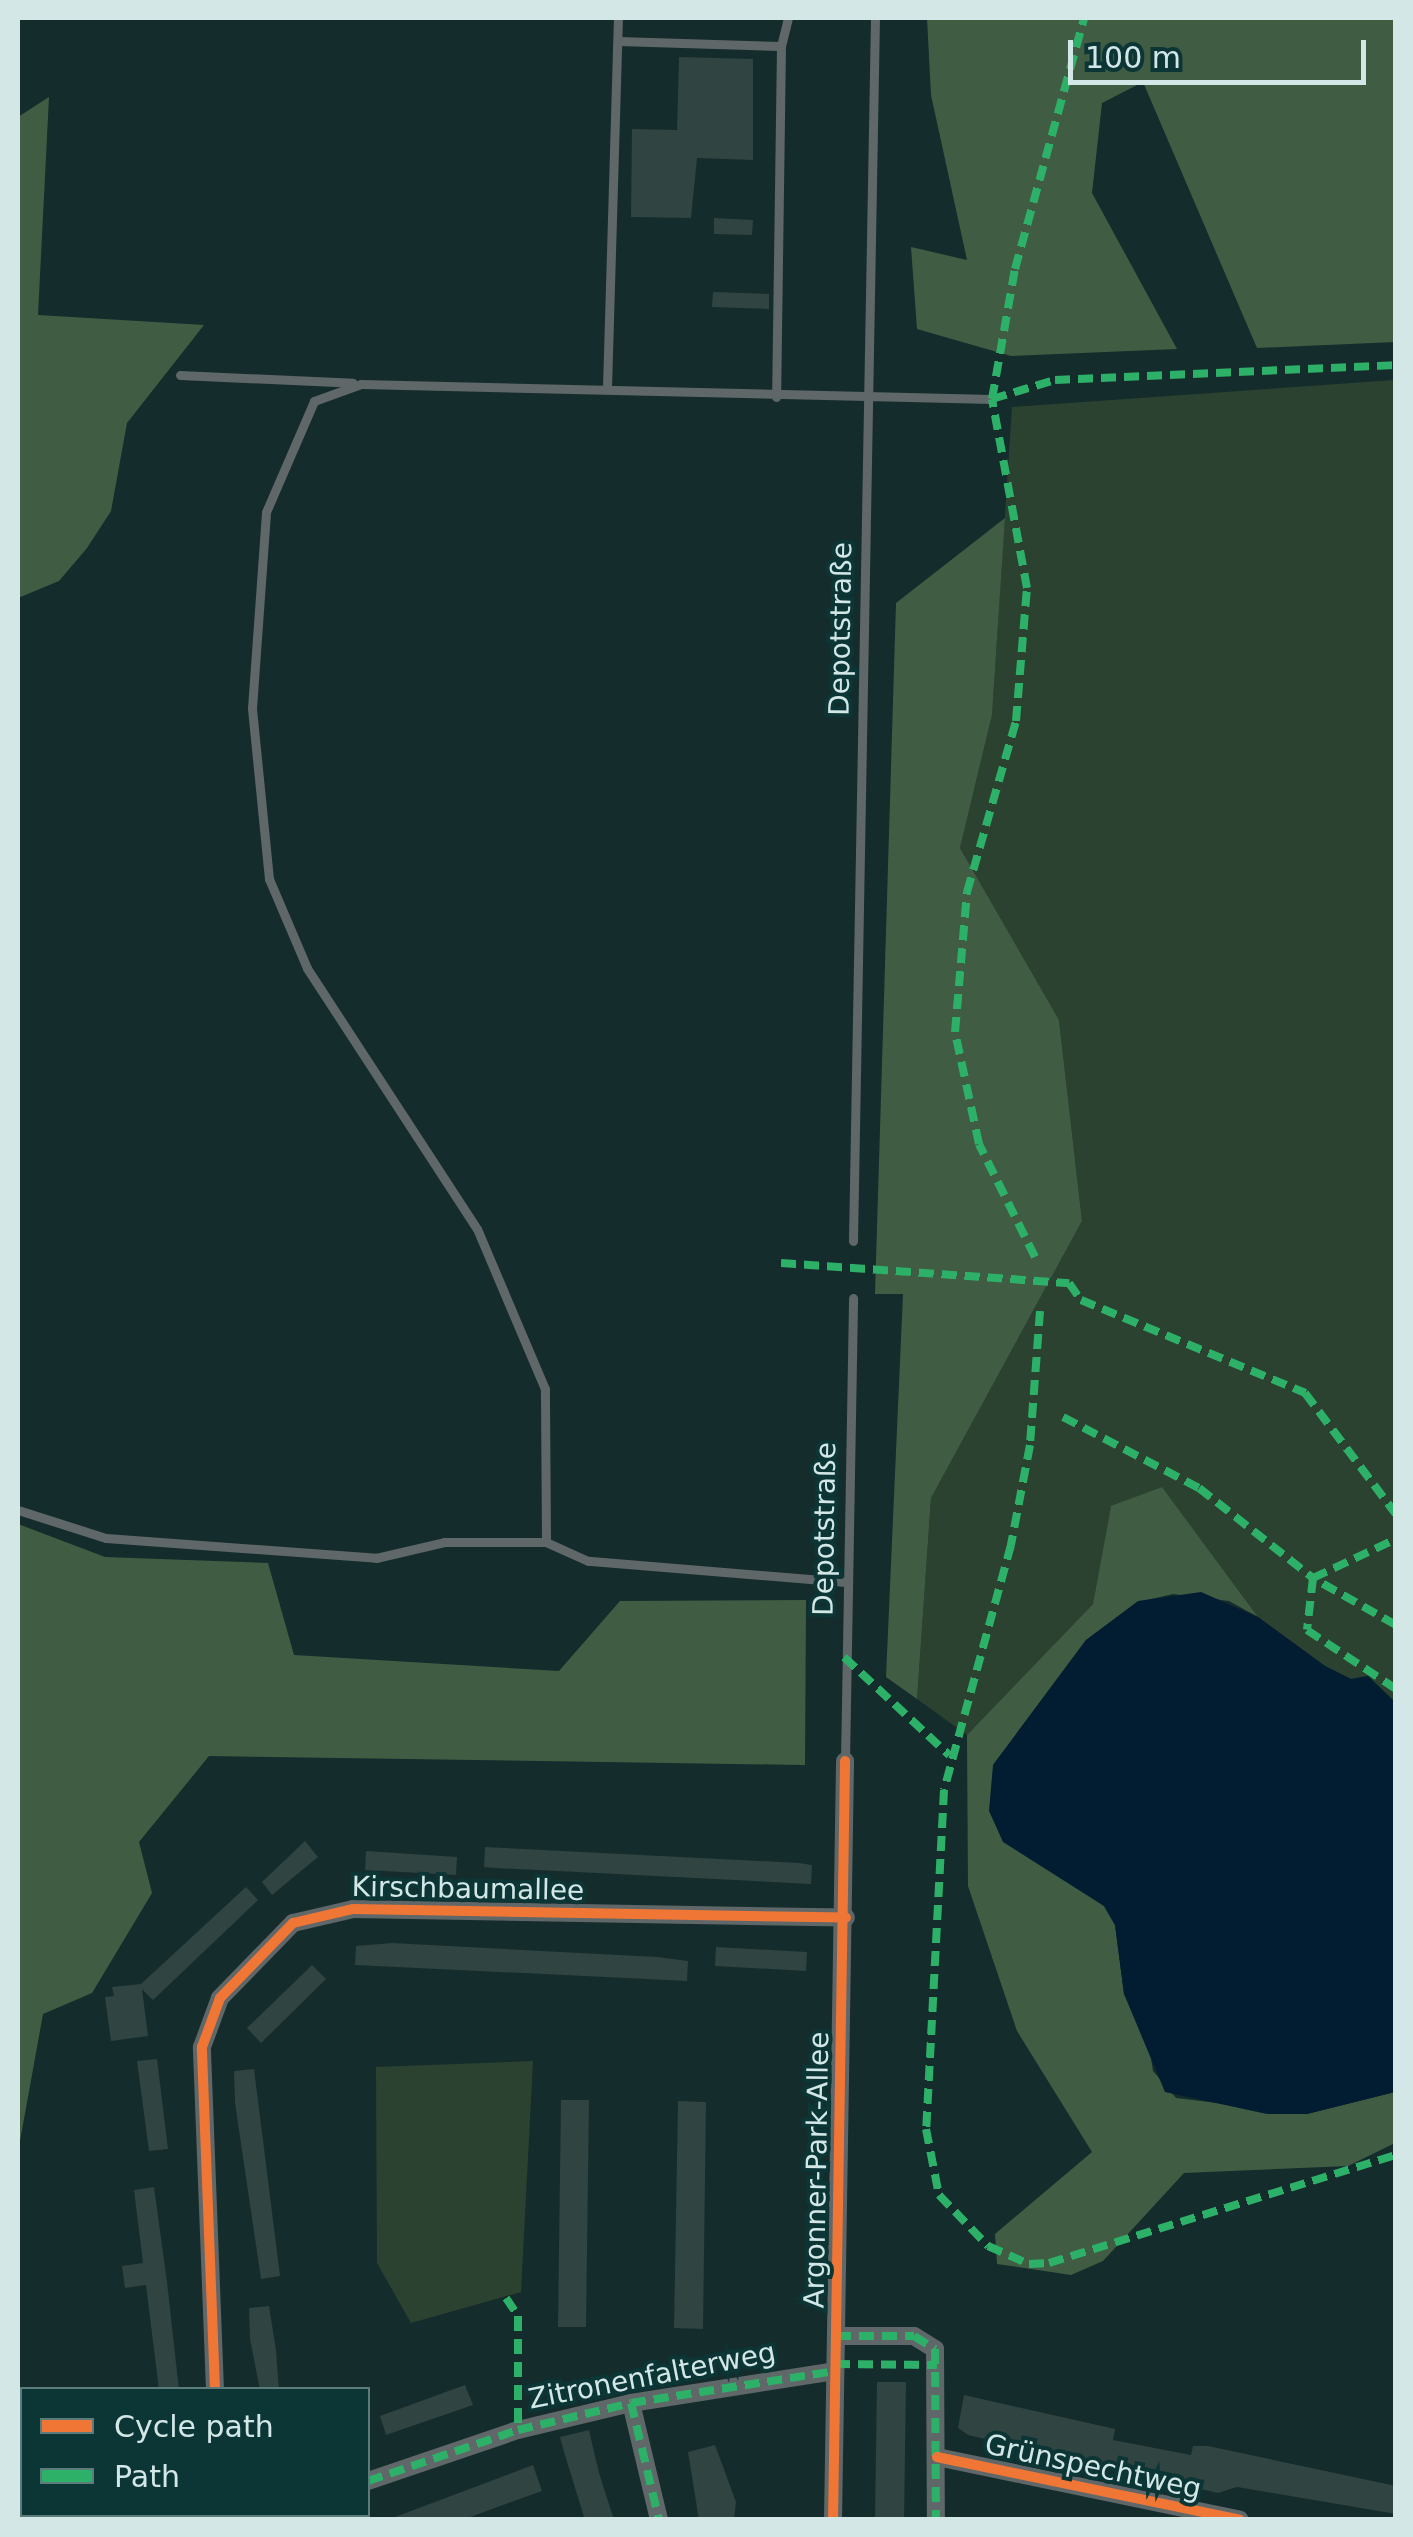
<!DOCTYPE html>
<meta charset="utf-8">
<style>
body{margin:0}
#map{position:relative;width:1413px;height:2537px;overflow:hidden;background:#152c2c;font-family:"DejaVu Sans",sans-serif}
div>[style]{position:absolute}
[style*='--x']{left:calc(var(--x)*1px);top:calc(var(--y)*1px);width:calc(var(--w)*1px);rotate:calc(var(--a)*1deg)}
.green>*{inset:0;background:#2c4230}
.forest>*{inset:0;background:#405d44}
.water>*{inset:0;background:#021d31}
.building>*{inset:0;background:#304441}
.lane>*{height:9px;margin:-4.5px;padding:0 4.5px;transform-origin:4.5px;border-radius:4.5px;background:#5f6768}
.street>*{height:18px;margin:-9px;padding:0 9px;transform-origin:9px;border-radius:9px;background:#5f6768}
.quiet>*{height:8px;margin-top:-4px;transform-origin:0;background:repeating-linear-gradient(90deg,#2db169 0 15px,transparent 0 23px)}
.cycleway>*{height:10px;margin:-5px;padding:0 5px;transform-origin:5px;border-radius:5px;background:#f07635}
span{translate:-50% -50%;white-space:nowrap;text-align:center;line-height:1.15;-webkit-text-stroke:8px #0c3535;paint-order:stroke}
.street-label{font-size:28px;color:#d3e7e7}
.frame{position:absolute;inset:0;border:20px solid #d3e7e7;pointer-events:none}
.legend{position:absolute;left:20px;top:2387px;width:350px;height:130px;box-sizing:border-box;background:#0c3535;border:2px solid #5c7c7c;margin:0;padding:12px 18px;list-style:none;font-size:30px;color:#d3e7e7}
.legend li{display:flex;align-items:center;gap:20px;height:50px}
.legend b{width:50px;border:2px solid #5c7c7c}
.scale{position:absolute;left:1068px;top:40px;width:298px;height:45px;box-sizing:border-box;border:5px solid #d3e7e7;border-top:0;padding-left:12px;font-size:30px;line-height:35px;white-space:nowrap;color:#d3e7e7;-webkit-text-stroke:8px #0c3535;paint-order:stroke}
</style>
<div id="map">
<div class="green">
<div style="clip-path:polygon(1395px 380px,1395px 1702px,1368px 1676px,1351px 1679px,1325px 1666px,1258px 1617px,1162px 1487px,1111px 1507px,1093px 1604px,967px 1735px,917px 1699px,931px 1498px,1082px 1221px,1059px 1020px,960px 848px,992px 715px,1012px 407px)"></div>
<div style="clip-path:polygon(533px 2061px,521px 2292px,411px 2323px,377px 2263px,376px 2067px)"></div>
</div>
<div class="forest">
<div style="clip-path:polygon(927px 18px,1395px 18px,1395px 342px,1257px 348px,1143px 82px,1102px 103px,1092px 193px,1177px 349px,1011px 356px,917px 329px,911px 247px,967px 260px,931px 95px)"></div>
<div style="clip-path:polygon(49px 97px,38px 315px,204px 325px,127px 423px,111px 511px,87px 548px,59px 581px,18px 598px,18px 117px)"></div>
<div style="clip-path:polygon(1005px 518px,992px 715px,960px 848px,1059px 1020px,1082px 1221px,931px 1498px,917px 1699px,886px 1677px,903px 1294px,875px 1294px,896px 603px)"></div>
<div style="clip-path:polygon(1162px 1487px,1258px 1617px,1229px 1601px,1173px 1594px,1138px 1602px,1086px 1640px,993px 1765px,1057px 1873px,1104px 1906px,1115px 1925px,1124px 1994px,1148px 2039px,1153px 2071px,1176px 2098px,1307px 2114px,1395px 2092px,1395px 2143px,1348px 2166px,1184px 2173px,1103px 2261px,1071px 2275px,997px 2264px,995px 2234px,1092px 2152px,1017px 2031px,968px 1886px,967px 1735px,1093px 1604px,1111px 1506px)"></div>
<div style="clip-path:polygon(18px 1524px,105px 1557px,268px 1563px,294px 1655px,559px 1671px,620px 1601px,806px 1600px,805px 1765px,209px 1756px,139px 1842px,152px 1893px,92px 1993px,43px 2014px,18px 2152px)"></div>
</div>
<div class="water">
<div style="clip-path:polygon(1201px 1592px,1258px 1617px,1325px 1666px,1351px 1679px,1368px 1676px,1395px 1702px,1395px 2092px,1307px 2114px,1267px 2114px,1165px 2092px,1124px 1994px,1115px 1925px,1104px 1906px,1003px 1842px,989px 1811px,993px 1765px,1086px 1640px,1138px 1601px)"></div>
</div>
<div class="building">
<div style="clip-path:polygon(679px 57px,753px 59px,753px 160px,697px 158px,691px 218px,631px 217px,632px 129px,677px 130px)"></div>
<div style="clip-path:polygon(714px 218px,753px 220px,752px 235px,714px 234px)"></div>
<div style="clip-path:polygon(713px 292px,769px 294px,769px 309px,712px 307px)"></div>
<div style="clip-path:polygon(305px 1841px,318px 1857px,272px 1895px,262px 1882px)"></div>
<div style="clip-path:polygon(485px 1847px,799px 1863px,812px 1865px,811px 1884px,496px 1868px,484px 1867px)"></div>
<div style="clip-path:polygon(366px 1851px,457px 1857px,456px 1875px,365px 1870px)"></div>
<div style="clip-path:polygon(246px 1887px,258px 1900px,153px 2000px,142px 1989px,148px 2036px,111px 2041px,105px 1997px,114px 1996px,112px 1987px,141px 1984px)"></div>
<div style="clip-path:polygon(392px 1943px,657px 1957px,688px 1961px,687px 1981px,355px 1965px,356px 1946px)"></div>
<div style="clip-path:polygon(716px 1947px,807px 1952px,806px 1971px,715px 1966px)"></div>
<div style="clip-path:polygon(312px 1965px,326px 1979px,261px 2043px,247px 2028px)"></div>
<div style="clip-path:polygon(157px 2059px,168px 2149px,149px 2151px,137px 2061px)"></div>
<div style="clip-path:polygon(254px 2069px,280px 2276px,261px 2279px,235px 2103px,234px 2071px)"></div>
<div style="clip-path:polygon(561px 2100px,589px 2100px,586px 2327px,558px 2327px)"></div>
<div style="clip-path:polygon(678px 2101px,706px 2102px,703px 2329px,674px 2328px)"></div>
<div style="clip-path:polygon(154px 2187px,167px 2282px,179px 2390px,159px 2390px,146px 2285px,125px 2288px,122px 2266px,143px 2263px,134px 2190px)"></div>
<div style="clip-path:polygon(269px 2306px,276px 2350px,279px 2390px,260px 2390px,250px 2339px,249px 2308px)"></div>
<div style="clip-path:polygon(877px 2382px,906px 2382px,904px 2520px,875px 2520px)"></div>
<div style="clip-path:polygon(465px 2385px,473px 2405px,386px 2435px,380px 2416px)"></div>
<div style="clip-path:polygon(964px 2395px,1115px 2429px,1113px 2440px,1191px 2455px,1193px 2446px,1208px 2446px,1396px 2486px,1396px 2514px,1237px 2487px,1218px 2493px,968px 2435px,958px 2428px)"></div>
<div style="clip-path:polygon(589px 2430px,599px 2473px,614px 2520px,585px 2520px,564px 2452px,560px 2437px)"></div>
<div style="clip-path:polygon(715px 2445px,736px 2502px,734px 2520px,699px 2520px,688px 2452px)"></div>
<div style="clip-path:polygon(533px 2465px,542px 2491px,462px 2520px,387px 2520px)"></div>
</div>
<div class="lane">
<div style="--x:618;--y:41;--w:163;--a:1.8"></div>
<div style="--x:781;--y:46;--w:351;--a:90.8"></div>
<div style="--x:781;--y:46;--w:29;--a:-76"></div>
<div style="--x:180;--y:375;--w:173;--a:2.6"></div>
<div style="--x:607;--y:387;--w:369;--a:-88.3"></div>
<div style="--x:853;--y:1241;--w:1223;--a:-88.97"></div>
<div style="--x:18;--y:1510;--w:92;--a:17.7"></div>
<div style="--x:106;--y:1538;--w:271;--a:4.2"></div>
<div style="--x:376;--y:1558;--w:70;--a:-13.2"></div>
<div style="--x:444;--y:1542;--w:102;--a:0"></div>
<div style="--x:846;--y:1582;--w:259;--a:-175.3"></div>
<div style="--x:588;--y:1561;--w:46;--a:-155.7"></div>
<div style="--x:546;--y:1542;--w:153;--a:-90.4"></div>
<div style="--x:545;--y:1389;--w:174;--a:-113"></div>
<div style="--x:477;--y:1229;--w:311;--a:-123.1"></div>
<div style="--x:307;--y:968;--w:97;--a:-113.1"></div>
<div style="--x:269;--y:879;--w:172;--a:-95.7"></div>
<div style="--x:252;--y:708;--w:196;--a:-85.9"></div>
<div style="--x:266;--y:512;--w:121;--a:-66.6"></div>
<div style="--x:314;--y:401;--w:50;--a:-19.9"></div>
<div style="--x:361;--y:384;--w:631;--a:1.36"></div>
<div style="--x:845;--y:1761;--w:463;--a:-89"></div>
</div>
<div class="street">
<div style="--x:836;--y:2336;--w:78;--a:0"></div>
<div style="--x:914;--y:2336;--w:25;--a:32"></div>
<div style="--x:935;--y:2349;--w:171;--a:89.7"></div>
<div style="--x:215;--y:2390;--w:343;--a:-92.2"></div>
<div style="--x:202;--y:2047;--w:52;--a:-69.8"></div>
<div style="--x:220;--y:1998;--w:105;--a:-45.8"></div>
<div style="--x:293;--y:1923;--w:62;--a:-13.1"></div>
<div style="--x:353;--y:1909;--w:493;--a:1"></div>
<div style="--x:631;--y:2403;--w:120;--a:76.5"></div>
<div style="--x:937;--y:2457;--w:309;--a:11.7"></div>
<div style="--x:368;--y:2481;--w:158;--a:-18.8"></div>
<div style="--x:518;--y:2430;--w:116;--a:-13.4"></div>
<div style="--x:631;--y:2403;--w:206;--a:-8.9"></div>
<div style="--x:244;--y:2514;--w:6;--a:81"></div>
<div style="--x:258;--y:2520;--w:16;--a:-22"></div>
<div style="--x:833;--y:2520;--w:759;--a:-89.09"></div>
</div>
<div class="quiet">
<div style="--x:992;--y:399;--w:132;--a:-80"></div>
<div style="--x:1015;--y:269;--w:260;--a:-74.6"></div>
<div style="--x:1035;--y:1257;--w:126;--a:-116.4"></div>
<div style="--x:979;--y:1144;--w:115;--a:-102.1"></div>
<div style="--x:955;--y:1032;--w:141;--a:-85.1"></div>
<div style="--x:967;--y:892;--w:178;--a:-74"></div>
<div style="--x:1016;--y:721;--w:133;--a:-85.3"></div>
<div style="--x:1027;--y:588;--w:192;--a:-100.5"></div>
<div style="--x:992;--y:399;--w:66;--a:-16.8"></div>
<div style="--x:1055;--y:380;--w:341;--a:-2.5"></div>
<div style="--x:781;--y:1263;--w:289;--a:4"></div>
<div style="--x:1069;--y:1283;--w:21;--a:55"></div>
<div style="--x:1081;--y:1300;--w:243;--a:22.5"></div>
<div style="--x:1305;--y:1393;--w:151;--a:53.1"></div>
<div style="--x:1040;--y:1311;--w:134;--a:94.3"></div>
<div style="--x:1030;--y:1445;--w:102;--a:100.8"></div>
<div style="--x:1011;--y:1545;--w:254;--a:105.3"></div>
<div style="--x:944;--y:1790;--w:339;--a:93"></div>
<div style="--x:926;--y:2129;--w:67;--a:78.9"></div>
<div style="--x:939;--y:2195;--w:71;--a:46.1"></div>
<div style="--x:988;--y:2246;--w:45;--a:23.7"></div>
<div style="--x:1029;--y:2264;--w:20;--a:-3"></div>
<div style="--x:1049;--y:2263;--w:363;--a:-17.3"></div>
<div style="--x:1063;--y:1417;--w:153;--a:27.6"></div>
<div style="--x:1199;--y:1488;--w:145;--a:38.3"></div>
<div style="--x:1313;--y:1578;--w:92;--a:-25.2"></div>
<div style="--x:1396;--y:1625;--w:95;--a:-150.5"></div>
<div style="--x:1313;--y:1578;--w:52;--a:96.6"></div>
<div style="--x:1307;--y:1630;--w:107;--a:33.5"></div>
<div style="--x:844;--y:1657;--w:144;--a:43"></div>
<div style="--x:506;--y:2298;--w:22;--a:56"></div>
<div style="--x:518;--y:2316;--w:114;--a:90"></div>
<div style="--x:836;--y:2336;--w:78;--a:0"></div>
<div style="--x:914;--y:2336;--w:25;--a:32"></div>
<div style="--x:935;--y:2349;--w:171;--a:89.7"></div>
<div style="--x:835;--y:2364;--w:102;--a:0.6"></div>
<div style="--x:631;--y:2403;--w:120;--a:76.5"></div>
<div style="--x:368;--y:2481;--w:158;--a:-18.8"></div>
<div style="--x:518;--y:2430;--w:116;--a:-13.4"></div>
<div style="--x:631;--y:2403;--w:206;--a:-8.9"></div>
<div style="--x:258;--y:2520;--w:16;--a:-22"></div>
</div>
<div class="cycleway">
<div style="--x:215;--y:2390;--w:343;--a:-92.2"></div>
<div style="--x:202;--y:2047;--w:52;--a:-69.8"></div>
<div style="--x:220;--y:1998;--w:105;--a:-45.8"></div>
<div style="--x:293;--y:1923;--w:62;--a:-13.1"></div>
<div style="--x:353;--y:1909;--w:493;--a:1"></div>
<div style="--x:937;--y:2457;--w:309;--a:11.7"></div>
<div style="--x:833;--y:2520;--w:759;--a:-89.09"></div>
</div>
<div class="street-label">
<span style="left:841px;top:629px;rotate:-89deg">Depotstraße</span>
<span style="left:825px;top:1529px;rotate:-89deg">Depotstraße</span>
<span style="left:468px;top:1889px;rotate:1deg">Kirschbaumallee</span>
<span style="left:817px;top:2170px;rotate:-89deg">Argonner-Park-Allee</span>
<span style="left:652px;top:2376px;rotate:-11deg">Zitronenfalterweg</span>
<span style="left:1093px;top:2467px;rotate:12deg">Grünspechtweg</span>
</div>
<div class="frame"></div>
<ul class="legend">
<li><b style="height:12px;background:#f07635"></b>Cycle path</li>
<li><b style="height:12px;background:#2db169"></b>Path</li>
</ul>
<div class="scale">100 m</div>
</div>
